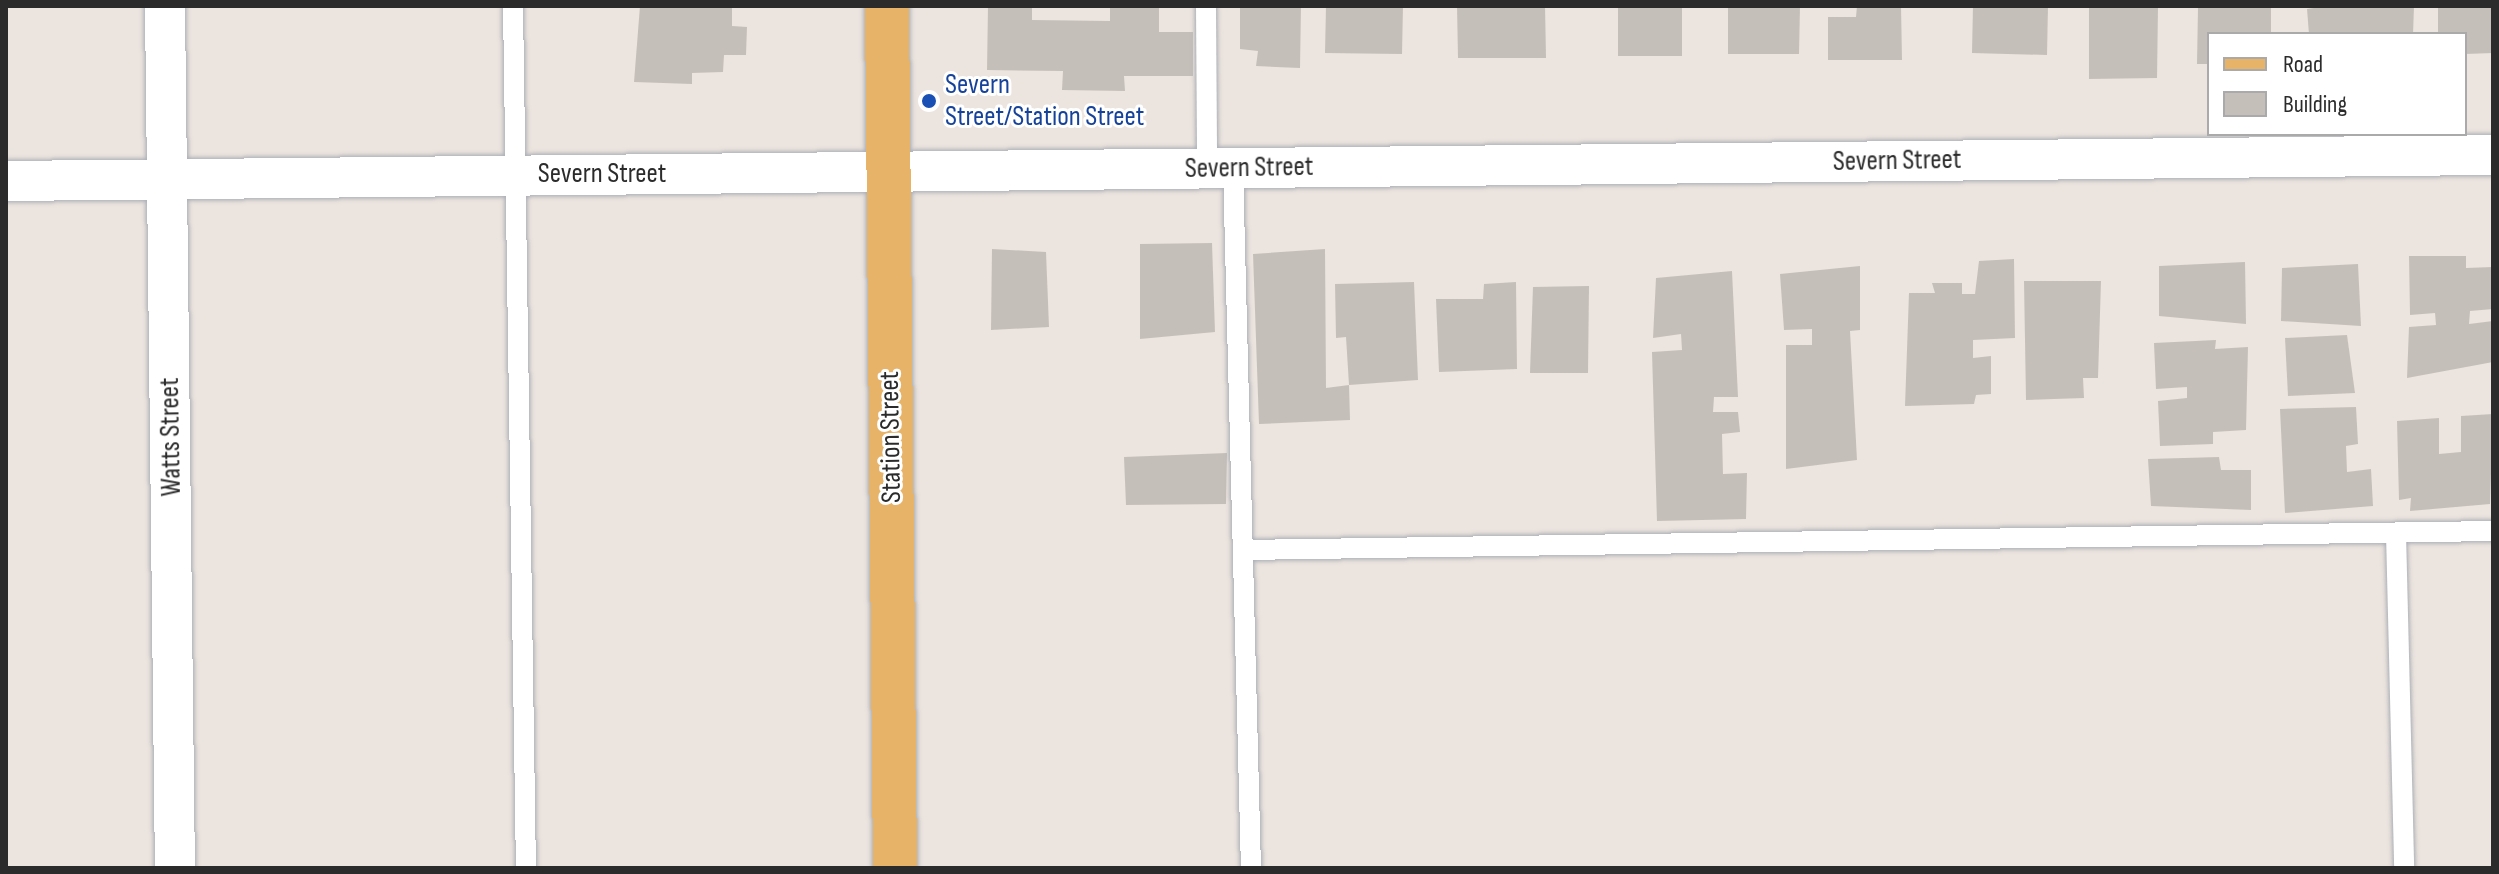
<!DOCTYPE html>
<style>
body{margin:0}
#map{position:relative;width:2499px;height:874px;overflow:hidden;background:#ece4de;font-family:"Sofia Sans Condensed",sans-serif}
div>[style]{position:absolute}
[style*='--x']{left:calc(var(--x)*1px);top:calc(var(--y)*1px);width:calc(var(--w)*1px);rotate:calc(var(--a)*1deg)}
.building>*{inset:0;background:#c5bfba}
.roads{filter:drop-shadow(0 0 2px #abafb6) drop-shadow(0 0 2px #abafb6)}
.lane>*{height:20px;margin:-10px;padding:0 10px;transform-origin:10px;border-radius:10px;background:#fff}
.street>*{height:40px;margin:-20px;padding:0 20px;transform-origin:20px;border-radius:20px;background:#fff}
.primary>*{height:44px;margin:-22px;padding:0 22px;transform-origin:22px;border-radius:22px;background:#e6b369}
.dots>*{width:22px;height:22px;translate:-50% -50%;box-sizing:border-box;border:4px solid #fff;border-radius:50%}
span{translate:-50% -50%;white-space:nowrap;text-align:center;line-height:1.15;-webkit-text-stroke:6px #fff;paint-order:stroke}
.transit-label{font-size:28px;color:#164399}
.left{translate:0 -50%;text-align:left}
.street-label{font-size:28px;color:#2b2b2b}
.frame{position:absolute;inset:0;border:8px solid #2b2b2b;pointer-events:none}
.legend{position:absolute;left:2207px;top:32px;width:260px;height:104px;box-sizing:border-box;background:#fff;border:2px solid #aaa;margin:0;padding:10px 14px;list-style:none;font-size:24px;color:#2b2b2b}
.legend li{display:flex;align-items:center;gap:16px;height:40px}
.legend b{width:40px;border:2px solid #aaa}
</style>
<div id="map">
<div class="building">
<div style="clip-path:polygon(640px 6px,732px 6px,732px 26px,747px 27px,746px 55px,724px 55px,723px 72px,692px 73px,692px 84px,634px 82px)"></div>
<div style="clip-path:polygon(988px 6px,1032px 6px,1032px 20px,1110px 21px,1110px 6px,1159px 6px,1159px 32px,1193px 32px,1193px 76px,1124px 76px,1125px 91px,1062px 90px,1063px 71px,987px 70px)"></div>
<div style="clip-path:polygon(1240px 6px,1301px 6px,1300px 68px,1256px 66px,1258px 51px,1240px 49px)"></div>
<div style="clip-path:polygon(1326px 6px,1403px 6px,1402px 54px,1325px 53px)"></div>
<div style="clip-path:polygon(1457px 6px,1545px 6px,1546px 58px,1458px 58px)"></div>
<div style="clip-path:polygon(1618px 6px,1682px 6px,1682px 56px,1618px 56px)"></div>
<div style="clip-path:polygon(1728px 6px,1800px 6px,1799px 54px,1728px 54px)"></div>
<div style="clip-path:polygon(1857px 6px,1901px 6px,1902px 60px,1828px 60px,1828px 17px,1856px 17px)"></div>
<div style="clip-path:polygon(1973px 6px,2048px 6px,2047px 55px,1972px 53px)"></div>
<div style="clip-path:polygon(2089px 6px,2158px 6px,2157px 78px,2089px 79px)"></div>
<div style="clip-path:polygon(2271px 6px,2271px 34px,2209px 34px,2209px 64px,2197px 64px,2198px 7px)"></div>
<div style="clip-path:polygon(2327px 6px,2414px 6px,2413px 34px,2309px 34px,2307px 9px)"></div>
<div style="clip-path:polygon(2438px 6px,2493px 6px,2493px 53px,2465px 54px,2465px 34px,2438px 34px)"></div>
<div style="clip-path:polygon(1212px 243px,1215px 332px,1140px 339px,1140px 244px)"></div>
<div style="clip-path:polygon(992px 249px,1046px 252px,1049px 327px,991px 330px)"></div>
<div style="clip-path:polygon(1325px 249px,1326px 388px,1349px 385px,1350px 420px,1259px 424px,1253px 254px)"></div>
<div style="clip-path:polygon(2409px 256px,2466px 256px,2466px 268px,2492px 267px,2493px 309px,2470px 311px,2469px 324px,2493px 321px,2493px 362px,2407px 378px,2409px 327px,2436px 325px,2435px 313px,2410px 315px)"></div>
<div style="clip-path:polygon(2014px 259px,2015px 338px,1973px 340px,1973px 358px,1991px 356px,1991px 394px,1976px 395px,1974px 404px,1905px 406px,1909px 293px,1935px 293px,1932px 283px,1962px 283px,1962px 294px,1975px 294px,1979px 261px)"></div>
<div style="clip-path:polygon(2245px 262px,2246px 324px,2159px 316px,2159px 266px)"></div>
<div style="clip-path:polygon(2358px 264px,2361px 326px,2281px 321px,2282px 268px)"></div>
<div style="clip-path:polygon(1860px 266px,1860px 330px,1850px 331px,1857px 460px,1786px 469px,1786px 345px,1812px 345px,1812px 329px,1784px 330px,1780px 274px)"></div>
<div style="clip-path:polygon(1732px 271px,1738px 397px,1714px 397px,1713px 412px,1738px 412px,1740px 432px,1722px 434px,1723px 474px,1747px 473px,1746px 519px,1657px 521px,1652px 352px,1682px 350px,1681px 334px,1653px 338px,1656px 278px)"></div>
<div style="clip-path:polygon(2024px 281px,2101px 281px,2098px 378px,2083px 378px,2084px 398px,2026px 400px)"></div>
<div style="clip-path:polygon(1414px 282px,1418px 380px,1349px 385px,1346px 337px,1336px 338px,1335px 284px)"></div>
<div style="clip-path:polygon(1516px 282px,1517px 369px,1439px 372px,1436px 299px,1483px 299px,1484px 284px)"></div>
<div style="clip-path:polygon(1589px 286px,1588px 373px,1530px 373px,1533px 287px)"></div>
<div style="clip-path:polygon(2347px 335px,2355px 393px,2288px 396px,2285px 338px)"></div>
<div style="clip-path:polygon(2216px 340px,2215px 349px,2248px 347px,2246px 430px,2213px 432px,2213px 444px,2160px 446px,2158px 401px,2187px 398px,2187px 387px,2156px 389px,2154px 343px)"></div>
<div style="clip-path:polygon(2356px 407px,2358px 444px,2346px 446px,2347px 472px,2371px 469px,2373px 506px,2285px 513px,2280px 409px)"></div>
<div style="clip-path:polygon(2493px 414px,2490px 504px,2410px 511px,2411px 498px,2399px 500px,2397px 421px,2439px 418px,2439px 454px,2461px 452px,2461px 416px)"></div>
<div style="clip-path:polygon(1227px 453px,1226px 504px,1126px 505px,1124px 457px)"></div>
<div style="clip-path:polygon(2219px 457px,2221px 470px,2251px 470px,2251px 510px,2151px 506px,2148px 459px)"></div>
</div>
<div class="roads">
<div class="lane">
<div style="--x:513;--y:6;--w:862;--a:89.14"></div>
<div style="--x:1206;--y:6;--w:162;--a:89.6"></div>
<div style="--x:1233;--y:168;--w:700;--a:88.53"></div>
<div style="--x:2396;--y:533;--w:335;--a:88.6"></div>
<div style="--x:1243;--y:550;--w:1250;--a:-0.87"></div>
</div>
<div class="street">
<div style="--x:165;--y:6;--w:862;--a:89.34"></div>
<div style="--x:6;--y:181;--w:2487;--a:-0.6"></div>
</div>
<div class="primary">
<div style="--x:887;--y:6;--w:862;--a:89.47"></div>
</div>
</div>
<div class="dots">
<div style="left:929px;top:101px;background:#1a4fb4"></div>
</div>
<div class="transit-label">
<span class="left" style="left:945px;top:101px">Severn<br>Street/Station Street</span>
</div>
<div class="street-label">
<span style="left:1897px;top:161px;rotate:-1deg">Severn Street</span>
<span style="left:1249px;top:168px;rotate:-1deg">Severn Street</span>
<span style="left:602px;top:174px">Severn Street</span>
<span style="left:171px;top:437px;rotate:-91deg">Watts Street</span>
<span style="left:891px;top:437px;rotate:-91deg">Station Street</span>
</div>
<div class="frame"></div>
<ul class="legend">
<li><b style="height:10px;background:#e6b369"></b>Road</li>
<li><b style="height:22px;background:#c5bfba"></b>Building</li>
</ul>
</div>
